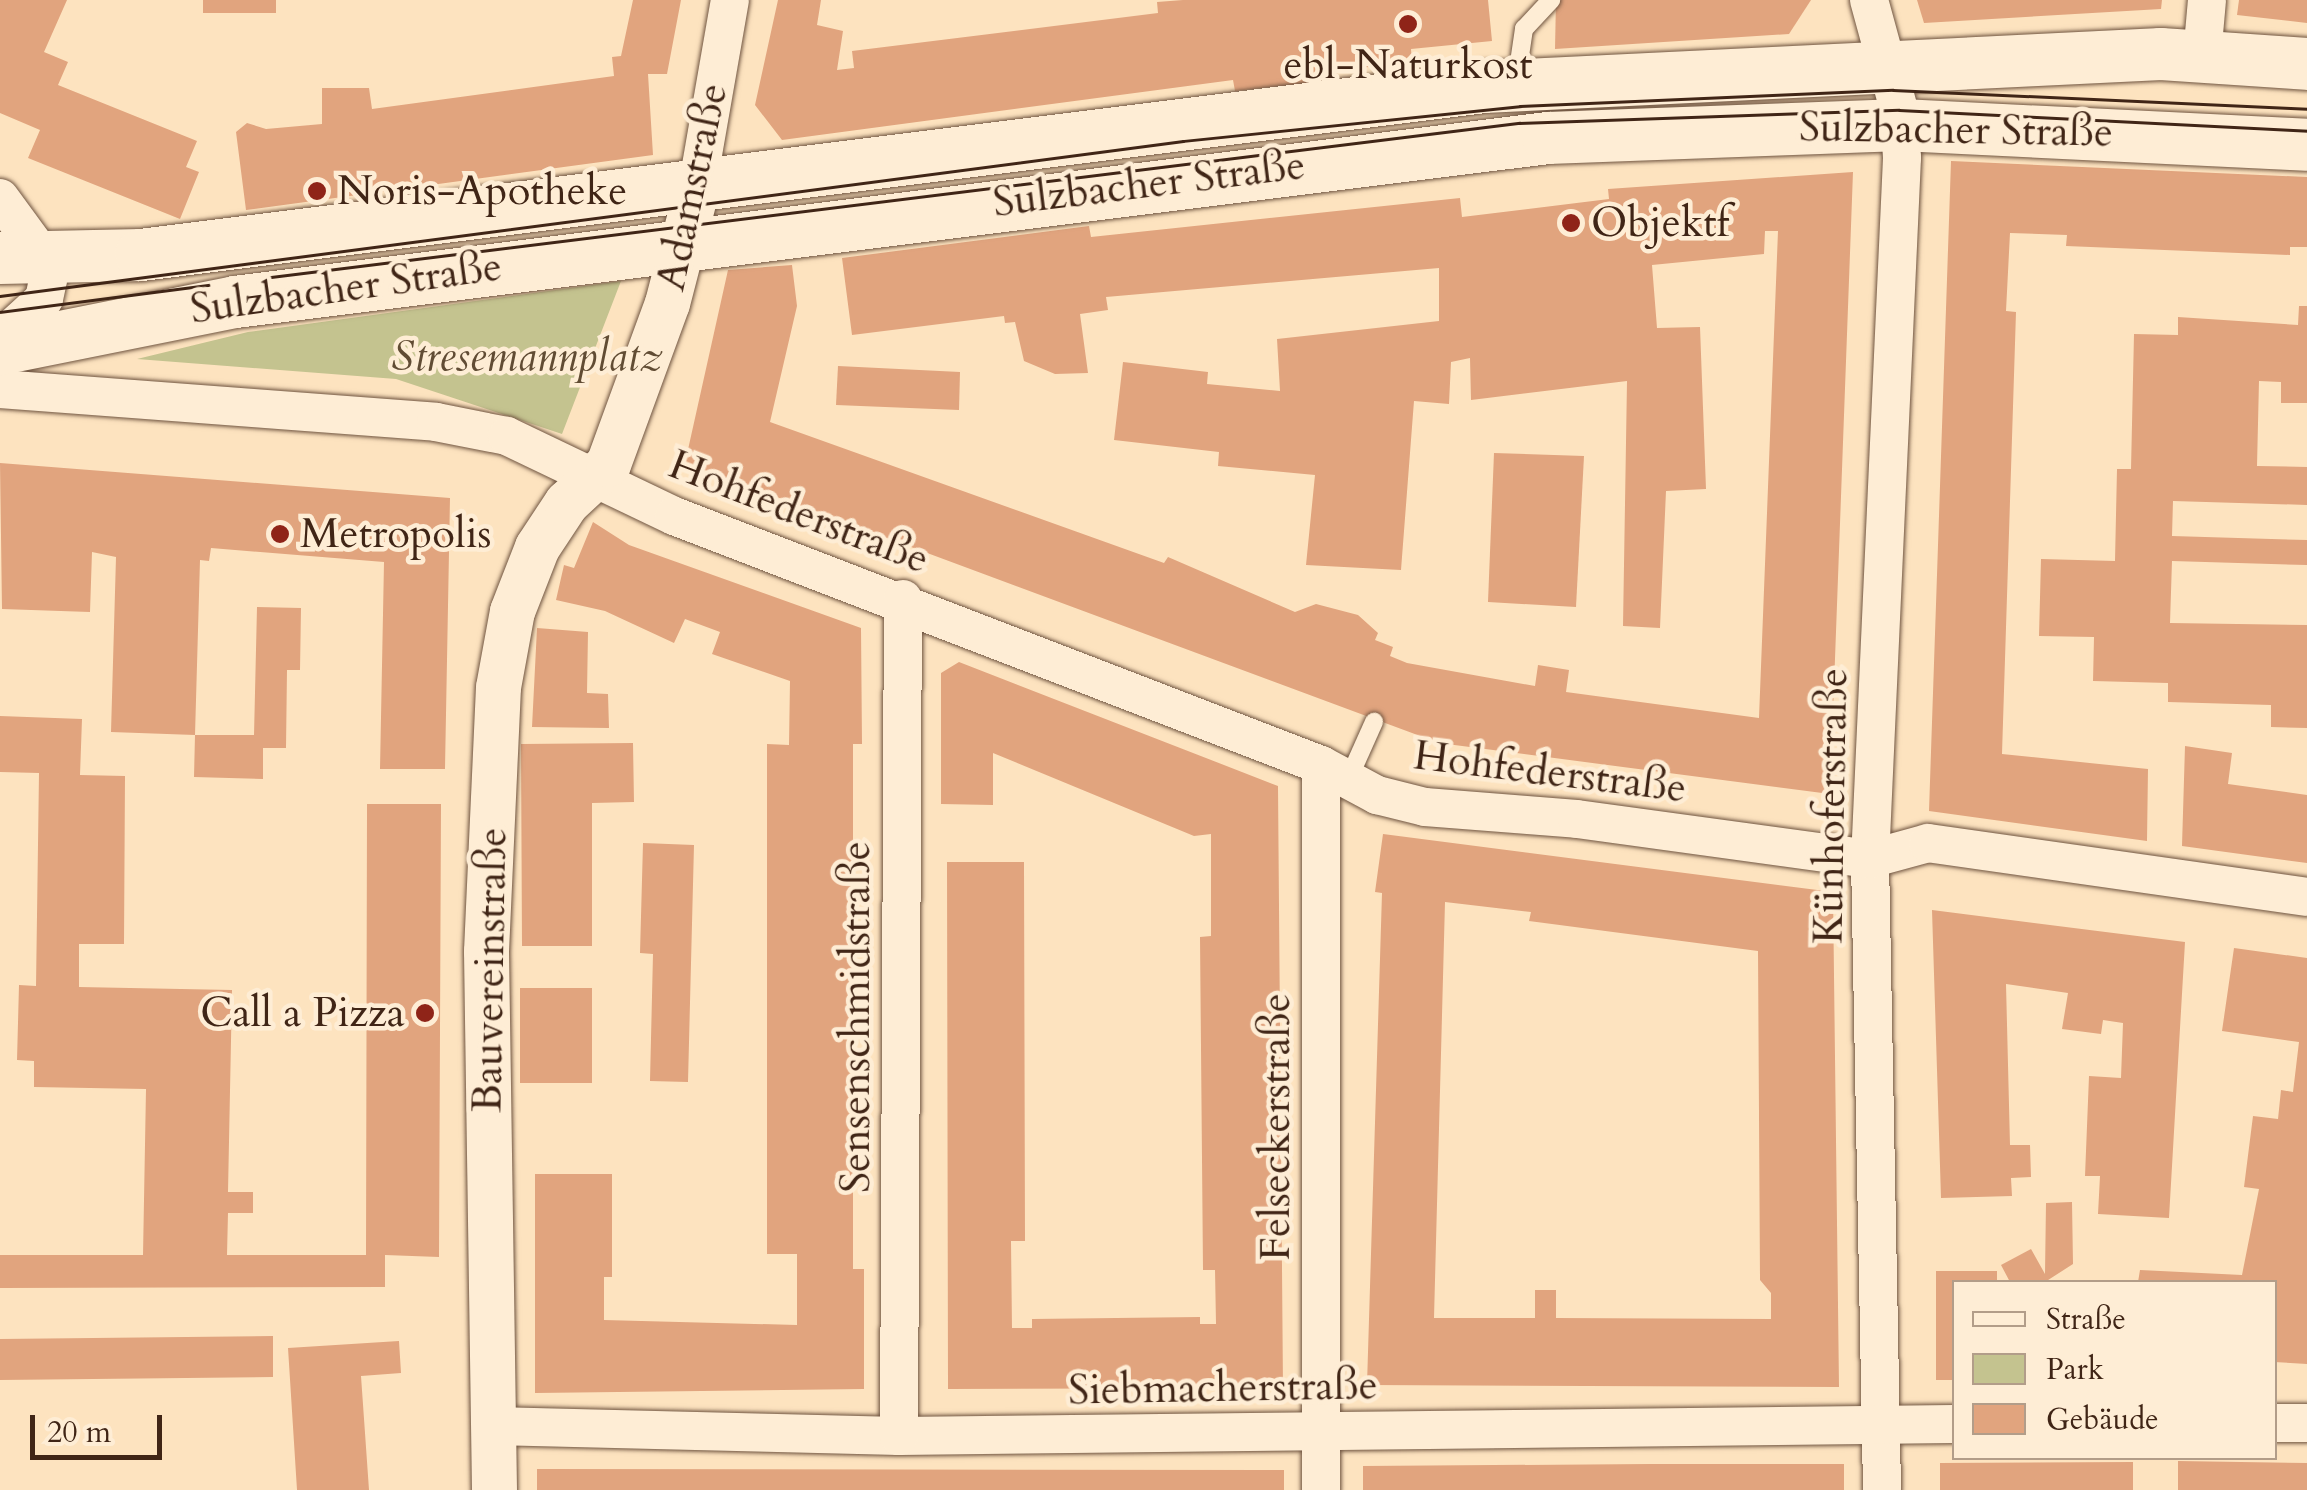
<!DOCTYPE html>
<meta charset="utf-8">
<style>
body{margin:0}
#map{position:relative;width:2307px;height:1490px;overflow:hidden;background:#fde3bf;font-family:Cardo,serif}
div>[style]{position:absolute}
[style*='--x']{left:calc(var(--x)*1px);top:calc(var(--y)*1px);width:calc(var(--w)*1px);rotate:calc(var(--a)*1deg)}
.green>*{inset:0;background:#c4c38f}
.building>*{inset:0;background:#e1a47e}
.roads{filter:drop-shadow(0 0 2px #6f5440) drop-shadow(0 0 2px #6f5440)}
.service>*{height:18px;margin:-9px;padding:0 9px;transform-origin:9px;border-radius:9px;background:#feedd5}
.minor>*{height:38px;margin:-19px;padding:0 19px;transform-origin:19px;border-radius:19px;background:#feedd5}
.tertiary>*{height:45px;margin:-22.5px;padding:0 22.5px;transform-origin:22.5px;border-radius:22.5px;background:#feedd5}
.secondary>*{height:52px;margin:-26px;padding:0 26px;transform-origin:26px;border-radius:26px;background:#feedd5}
.tram>*{height:2.5px;margin:-1.25px;padding:0 1.25px;transform-origin:1.25px;border-radius:1.25px;background:#402516}
.dots>*{width:28px;height:28px;translate:-50% -50%;box-sizing:border-box;border:5px solid #feedd5;border-radius:50%}
span{translate:-50% -50%;white-space:nowrap;text-align:center;line-height:1.15;-webkit-text-stroke:9px #feedd5;paint-order:stroke}
.poi-label{font-size:42px;color:#402516}
.left{translate:0 -50%;text-align:left}
.right{translate:-100% -50%;text-align:right}
.street-label{font-size:42px;color:#402516}
.park-label{font-size:42px;color:#614c34;font-style:italic}
.legend{position:absolute;left:1952px;top:1280px;width:325px;height:180px;box-sizing:border-box;background:#feedd5;border:2px solid #b29d89;margin:0;padding:12px 18px;list-style:none;font-size:30px;color:#402516}
.legend li{display:flex;align-items:center;gap:20px;height:50px}
.legend b{width:50px;border:2px solid #b29d89}
.scale{position:absolute;left:30px;top:1415px;width:132px;height:45px;box-sizing:border-box;border:5px solid #402516;border-top:0;padding-left:12px;font-size:30px;line-height:35px;white-space:nowrap;color:#402516;-webkit-text-stroke:8px #feedd5;paint-order:stroke}
</style>
<div id="map">
<div class="green">
<div style="clip-path:polygon(621px 281px,562px 434px,396px 379px,137px 359px,248px 332px)"></div>
</div>
<div class="building">
<div style="clip-path:polygon(0 0,67px 0,44px 52px,68px 62px,58px 85px,197px 141px,186px 167px,199px 172px,180px 219px,28px 158px,40px 130px,0 113px)"></div>
<div style="clip-path:polygon(203px 0,276px 0,276px 13px,203px 13px)"></div>
<div style="clip-path:polygon(633px 0,681px 0,667px 74px,648px 74px,653px 155px,246px 210px,236px 132px,247px 123px,266px 129px,322px 124px,322px 88px,369px 88px,372px 109px,614px 76px,612px 57px,621px 56px)"></div>
<div style="clip-path:polygon(778px 0,821px 0,817px 25px,843px 31px,837px 70px,854px 68px,852px 51px,1158px 13px,1157px 2px,1183px 0,1488px 0,1492px 41px,1411px 49px,1412px 63px,1337px 70px,1338px 80px,1235px 91px,1233px 80px,782px 140px,755px 105px)"></div>
<div style="clip-path:polygon(1556px 0,1811px 0,1789px 34px,1555px 49px)"></div>
<div style="clip-path:polygon(1917px 0,2162px 0,2161px 9px,1924px 23px)"></div>
<div style="clip-path:polygon(2239px 0,2307px 0,2307px 23px,2237px 15px)"></div>
<div style="clip-path:polygon(1951px 161px,2307px 177px,2307px 247px,2290px 247px,2290px 255px,2066px 246px,2067px 235px,2010px 233px,2006px 311px,2016px 312px,2002px 754px,2148px 769px,2147px 841px,1929px 811px)"></div>
<div style="clip-path:polygon(1853px 172px,1830px 794px,1439px 743px,685px 463px,728px 270px,792px 265px,797px 306px,770px 422px,1164px 563px,1168px 557px,1295px 612px,1316px 604px,1358px 615px,1378px 633px,1375px 640px,1393px 647px,1390px 656px,1407px 663px,1535px 686px,1538px 665px,1569px 670px,1566px 692px,1759px 718px,1778px 231px,1765px 231px,1764px 254px,1652px 265px,1657px 328px,1700px 327px,1706px 489px,1666px 491px,1660px 628px,1623px 626px,1627px 381px,1471px 400px,1470px 358px,1451px 362px,1449px 404px,1414px 401px,1401px 570px,1306px 565px,1315px 475px,1218px 466px,1219px 452px,1114px 440px,1123px 362px,1208px 372px,1207px 384px,1280px 391px,1277px 339px,1439px 321px,1439px 268px,1106px 297px,1108px 310px,1080px 314px,1088px 373px,1055px 374px,1024px 361px,1015px 322px,1005px 323px,1004px 316px,852px 335px,842px 258px,1089px 226px,1091px 237px,1460px 198px,1462px 217px,1609px 199px,1608px 189px)"></div>
<div style="clip-path:polygon(2299px 306px,2307px 306px,2307px 403px,2281px 403px,2281px 382px,2259px 381px,2257px 466px,2307px 467px,2307px 505px,2173px 501px,2172px 536px,2307px 540px,2307px 565px,2172px 561px,2170px 623px,2307px 625px,2307px 728px,2271px 727px,2271px 705px,2168px 702px,2168px 683px,2093px 681px,2094px 637px,2039px 636px,2041px 559px,2115px 561px,2117px 469px,2131px 469px,2134px 334px,2178px 335px,2178px 317px,2298px 325px)"></div>
<div style="clip-path:polygon(838px 366px,960px 372px,959px 410px,836px 405px)"></div>
<div style="clip-path:polygon(1494px 453px,1584px 456px,1576px 607px,1488px 602px)"></div>
<div style="clip-path:polygon(0 463px,450px 498px,445px 769px,380px 769px,384px 562px,211px 548px,209px 561px,200px 560px,195px 735px,111px 732px,116px 557px,92px 552px,90px 612px,2px 609px)"></div>
<div style="clip-path:polygon(593px 522px,629px 545px,861px 628px,862px 744px,853px 744px,853px 1269px,864px 1269px,864px 1389px,535px 1393px,535px 1174px,612px 1174px,612px 1277px,604px 1277px,604px 1320px,797px 1325px,797px 1254px,767px 1254px,767px 744px,789px 745px,790px 681px,712px 654px,720px 632px,685px 619px,674px 643px,605px 611px,556px 600px,564px 565px,574px 568px)"></div>
<div style="clip-path:polygon(257px 607px,301px 608px,300px 670px,287px 670px,286px 748px,263px 748px,263px 779px,194px 777px,195px 735px,254px 735px)"></div>
<div style="clip-path:polygon(537px 628px,588px 632px,587px 693px,608px 694px,609px 728px,532px 727px)"></div>
<div style="clip-path:polygon(959px 662px,1278px 786px,1283px 1388px,948px 1389px,947px 862px,1024px 862px,1025px 1241px,1011px 1241px,1012px 1328px,1032px 1328px,1032px 1319px,1200px 1317px,1200px 1324px,1216px 1324px,1215px 1270px,1203px 1270px,1200px 937px,1211px 936px,1211px 834px,1194px 836px,993px 753px,993px 805px,941px 804px,941px 673px)"></div>
<div style="clip-path:polygon(0 716px,82px 719px,80px 775px,125px 776px,124px 944px,79px 944px,79px 987px,232px 990px,228px 1192px,253px 1192px,253px 1213px,228px 1213px,227px 1255px,366px 1255px,367px 804px,441px 804px,439px 1257px,385px 1255px,385px 1287px,0 1288px,0 1255px,143px 1255px,146px 1089px,34px 1087px,34px 1061px,17px 1060px,19px 985px,36px 986px,39px 773px,0 772px)"></div>
<div style="clip-path:polygon(633px 743px,634px 802px,592px 803px,592px 946px,522px 946px,521px 744px)"></div>
<div style="clip-path:polygon(2185px 746px,2232px 753px,2228px 784px,2307px 795px,2307px 863px,2182px 846px)"></div>
<div style="clip-path:polygon(evenodd,1383px 834px,1833px 892px,1839px 1387px,1367px 1385px,1382px 893px,1375px 892px,1383px 834px,1445px 902px,1531px 912px,1529px 921px,1758px 951px,1760px 1280px,1771px 1293px,1771px 1319px,1556px 1318px,1556px 1290px,1535px 1290px,1535px 1318px,1434px 1318px,1445px 902px)"></div>
<div style="clip-path:polygon(643px 843px,694px 845px,688px 1082px,650px 1081px,653px 954px,640px 953px)"></div>
<div style="clip-path:polygon(1932px 910px,2185px 942px,2169px 1218px,2098px 1214px,2100px 1176px,2085px 1176px,2089px 1076px,2121px 1078px,2123px 1023px,2103px 1020px,2101px 1034px,2062px 1029px,2068px 993px,2006px 984px,2010px 1145px,2030px 1145px,2031px 1177px,2011px 1178px,2012px 1196px,1941px 1198px)"></div>
<div style="clip-path:polygon(2234px 948px,2307px 958px,2307px 1364px,2274px 1362px,2274px 1282px,2138px 1282px,2140px 1270px,2242px 1275px,2259px 1189px,2244px 1187px,2253px 1116px,2278px 1119px,2281px 1090px,2293px 1092px,2299px 1042px,2222px 1031px)"></div>
<div style="clip-path:polygon(520px 988px,592px 988px,592px 1083px,520px 1083px)"></div>
<div style="clip-path:polygon(2072px 1202px,2073px 1264px,2045px 1282px,2010px 1282px,2001px 1265px,2031px 1249px,2045px 1274px,2046px 1203px)"></div>
<div style="clip-path:polygon(1936px 1271px,1997px 1271px,1997px 1282px,1954px 1282px,1954px 1380px,1936px 1380px)"></div>
<div style="clip-path:polygon(273px 1336px,273px 1377px,0 1380px,0 1339px)"></div>
<div style="clip-path:polygon(399px 1341px,401px 1373px,361px 1376px,369px 1490px,297px 1490px,288px 1348px)"></div>
<div style="clip-path:polygon(2178px 1461px,2307px 1463px,2307px 1490px,2178px 1490px)"></div>
<div style="clip-path:polygon(2133px 1462px,2133px 1490px,1940px 1490px,1940px 1463px)"></div>
<div style="clip-path:polygon(1650px 1464px,1844px 1464px,1844px 1490px,1363px 1490px,1363px 1466px)"></div>
<div style="clip-path:polygon(537px 1469px,1284px 1470px,1284px 1490px,537px 1490px)"></div>
</div>
<div class="roads">
<div class="service">
<div style="--x:1516;--y:83;--w:55;--a:-81.6"></div>
<div style="--x:1524;--y:29;--w:40;--a:-47"></div>
<div style="--x:1348;--y:780;--w:64;--a:-65.9"></div>
</div>
<div class="minor">
<div style="--x:1869;--y:0;--w:114;--a:74.7"></div>
<div style="--x:1899;--y:110;--w:48;--a:86.4"></div>
<div style="--x:1902;--y:158;--w:702;--a:92.61"></div>
<div style="--x:1870;--y:859;--w:631;--a:88.91"></div>
<div style="--x:2202;--y:56;--w:56;--a:-84.9"></div>
<div style="--x:698;--y:183;--w:186;--a:-80.1"></div>
<div style="--x:0;--y:198;--w:74;--a:53.7"></div>
<div style="--x:44;--y:258;--w:22;--a:80"></div>
<div style="--x:48;--y:280;--w:19;--a:102"></div>
<div style="--x:44;--y:299;--w:59;--a:137.7"></div>
<div style="--x:0;--y:389;--w:437;--a:4.3"></div>
<div style="--x:436;--y:422;--w:72;--a:11.2"></div>
<div style="--x:507;--y:436;--w:185;--a:25.6"></div>
<div style="--x:674;--y:516;--w:693;--a:21.05"></div>
<div style="--x:1321;--y:765;--w:64;--a:28.2"></div>
<div style="--x:1377;--y:795;--w:49;--a:14"></div>
<div style="--x:1425;--y:807;--w:152;--a:4.5"></div>
<div style="--x:1577;--y:819;--w:296;--a:7.8"></div>
<div style="--x:1870;--y:859;--w:60;--a:-15.4"></div>
<div style="--x:1928;--y:843;--w:383;--a:8.1"></div>
<div style="--x:2274;--y:1423;--w:33;--a:0"></div>
<div style="--x:493;--y:1426;--w:406;--a:1.4"></div>
<div style="--x:899;--y:1436;--w:1055;--a:-0.65"></div>
<div style="--x:899;--y:1436;--w:837;--a:-89.73"></div>
<div style="--x:1321;--y:1490;--w:725;--a:-90"></div>
</div>
<div class="tertiary">
<div style="--x:494;--y:1490;--w:539;--a:-90.85"></div>
<div style="--x:486;--y:951;--w:264;--a:-87.4"></div>
<div style="--x:498;--y:687;--w:77;--a:-79.6"></div>
<div style="--x:512;--y:611;--w:69;--a:-68.7"></div>
<div style="--x:537;--y:547;--w:53;--a:-56.6"></div>
<div style="--x:566;--y:503;--w:57;--a:-42.9"></div>
<div style="--x:608;--y:464;--w:171;--a:-69.9"></div>
<div style="--x:667;--y:303;--w:124;--a:-75.5"></div>
</div>
<div class="secondary">
<div style="--x:0;--y:258;--w:141;--a:-1.2"></div>
<div style="--x:141;--y:255;--w:1353;--a:-7.13"></div>
<div style="--x:1484;--y:87;--w:678;--a:-2.79"></div>
<div style="--x:2161;--y:54;--w:146;--a:3.9"></div>
<div style="--x:0;--y:349;--w:240;--a:-11.3"></div>
<div style="--x:235;--y:302;--w:1323;--a:-7.12"></div>
<div style="--x:1548;--y:138;--w:353;--a:-2.1"></div>
<div style="--x:1901;--y:125;--w:406;--a:2.8"></div>
</div>
</div>
<div class="tram">
<div style="--x:263;--y:278;--w:1266;--a:-7.04"></div>
<div style="--x:1519;--y:123;--w:380;--a:-2"></div>
<div style="--x:1899;--y:110;--w:409;--a:2.9"></div>
<div style="--x:0;--y:296;--w:1193;--a:-7.46"></div>
<div style="--x:1183;--y:141;--w:339;--a:-5.9"></div>
<div style="--x:1520;--y:106;--w:373;--a:-2.5"></div>
<div style="--x:1893;--y:90;--w:414;--a:2.6"></div>
<div style="--x:0;--y:312;--w:210;--a:-7.4"></div>
</div>
<div class="dots">
<div style="left:1408px;top:24px;background:#8f2418"></div>
<div style="left:317px;top:191px;background:#8f2418"></div>
<div style="left:1571px;top:223px;background:#8f2418"></div>
<div style="left:280px;top:534px;background:#8f2418"></div>
<div style="left:425px;top:1013px;background:#8f2418"></div>
</div>
<div class="poi-label">
<span style="left:1408px;top:65px">ebl-Naturkost</span>
<span class="left" style="left:337px;top:191px">Noris-Apotheke</span>
<span class="left" style="left:1591px;top:223px">Objektf</span>
<span class="left" style="left:300px;top:534px">Metropolis</span>
<span class="right" style="left:405px;top:1013px">Call a Pizza</span>
</div>
<div class="street-label">
<span style="left:1956px;top:130px;rotate:1deg">Sulzbacher Straße</span>
<span style="left:1149px;top:184px;rotate:-7deg">Sulzbacher Straße</span>
<span style="left:692px;top:187px;rotate:-78deg">Adamstraße</span>
<span style="left:346px;top:288px;rotate:-8deg">Sulzbacher Straße</span>
<span style="left:799px;top:512px;rotate:21deg">Hohfederstraße</span>
<span style="left:1550px;top:772px;rotate:7deg">Hohfederstraße</span>
<span style="left:1831px;top:806px;rotate:-89deg">Künhoferstraße</span>
<span style="left:490px;top:970px;rotate:-89deg">Bauvereinstraße</span>
<span style="left:856px;top:1017px;rotate:-90deg">Sensenschmidstraße</span>
<span style="left:1276px;top:1127px;rotate:-90deg">Felseckerstraße</span>
<span style="left:1223px;top:1388px;rotate:-1deg">Siebmacherstraße</span>
</div>
<div class="park-label">
<span style="left:527px;top:357px">Stresemannplatz</span>
</div>
<ul class="legend">
<li><b style="height:12px;background:#feedd5"></b>Straße</li>
<li><b style="height:28px;background:#c4c38f"></b>Park</li>
<li><b style="height:28px;background:#e1a47e"></b>Gebäude</li>
</ul>
<div class="scale">20 m</div>
</div>
